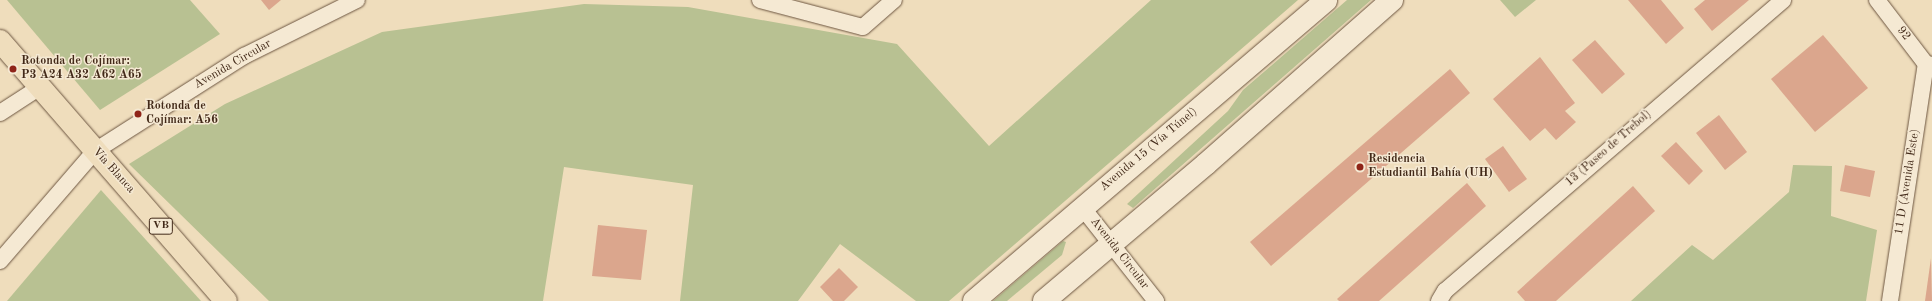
<!DOCTYPE html>
<meta charset="utf-8">
<style>
body{margin:0}
#map{position:relative;width:1932px;height:301px;overflow:hidden;background:#efddbc;font-family:"Old Standard TT",serif}
div>[style]{position:absolute}
[style*='--x']{left:calc(var(--x)*1px);top:calc(var(--y)*1px);width:calc(var(--w)*1px);rotate:calc(var(--a)*1deg)}
.green>*{inset:0;background:#b8c192}
.building>*{inset:0;background:#dba68d}
.roads{filter:drop-shadow(0 0 1px #6d5641) drop-shadow(0 0 1px #6d5641)}
.street>*{height:16px;margin:-8px;padding:0 8px;transform-origin:8px;border-radius:8px;background:#f5e9d3}
.secondary>*{height:22px;margin:-11px;padding:0 11px;transform-origin:11px;border-radius:11px;background:#f5e9d3}
.primary>*{height:22px;margin:-11px;padding:0 11px;transform-origin:11px;border-radius:11px;background:#efddbc}
.dots>*{width:11px;height:11px;translate:-50% -50%;box-sizing:border-box;border:2px solid #f5e9d3;border-radius:50%}
span{translate:-50% -50%;white-space:nowrap;text-align:center;line-height:1.15;-webkit-text-stroke:3px #f5e9d3;paint-order:stroke}
.shield-label span{padding:1px 3px;background:#f5e9d3;border:1px solid;border-radius:3px;-webkit-text-stroke-width:0}
.shield-label{font-size:11px;color:#422918;font-weight:700}
.street-label{font-size:12px;color:#422918}
.poi-label{font-size:12px;color:#422918;font-weight:700}
.left{translate:0 -50%;text-align:left}
</style>
<div id="map">
<div class="green">
<div style="clip-path:polygon(7px 0,190px 0,220px 34px,100px 110px)"></div>
<div style="clip-path:polygon(1151px 0,1298px 0,949px 301px,916px 301px,840px 244px,798px 301px,680px 301px,693px 185px,564px 167px,543px 301px,269px 301px,129px 164px,225px 104px,382px 32px,584px 4px,688px 7px,897px 44px,989px 146px)"></div>
<div style="clip-path:polygon(1347px 0,1371px 0,1133px 208px,1127px 204px,1228px 111px,1243px 90px)"></div>
<div style="clip-path:polygon(1500px 0,1536px 0,1515px 17px)"></div>
<div style="clip-path:polygon(1793px 165px,1832px 166px,1831px 216px,1877px 230px,1866px 301px,1631px 301px,1692px 245px,1713px 260px,1789px 192px)"></div>
<div style="clip-path:polygon(101px 190px,201px 301px,7px 301px)"></div>
<div style="clip-path:polygon(1063px 241px,1066px 242px,1062px 255px,1007px 301px,993px 301px)"></div>
</div>
<div class="building">
<div style="clip-path:polygon(261px 0,281px 0,269px 10px)"></div>
<div style="clip-path:polygon(1628px 0,1661px 0,1684px 28px,1666px 44px)"></div>
<div style="clip-path:polygon(1705px 0,1749px 0,1712px 31px,1694px 9px)"></div>
<div style="clip-path:polygon(1823px 35px,1868px 88px,1815px 132px,1771px 79px)"></div>
<div style="clip-path:polygon(1595px 40px,1625px 74px,1602px 94px,1572px 60px)"></div>
<div style="clip-path:polygon(1540px 57px,1575px 103px,1565px 111px,1576px 122px,1556px 140px,1545px 128px,1530px 141px,1493px 99px)"></div>
<div style="clip-path:polygon(1450px 69px,1470px 93px,1271px 266px,1250px 242px)"></div>
<div style="clip-path:polygon(1719px 115px,1747px 152px,1725px 170px,1696px 133px)"></div>
<div style="clip-path:polygon(1676px 142px,1703px 171px,1689px 185px,1661px 156px)"></div>
<div style="clip-path:polygon(1503px 146px,1527px 179px,1509px 192px,1485px 159px)"></div>
<div style="clip-path:polygon(1845px 165px,1875px 171px,1870px 197px,1840px 191px)"></div>
<div style="clip-path:polygon(1467px 183px,1486px 206px,1379px 301px,1339px 301px,1337px 299px)"></div>
<div style="clip-path:polygon(1633px 186px,1655px 211px,1556px 301px,1525px 301px,1517px 292px)"></div>
<div style="clip-path:polygon(598px 225px,647px 230px,641px 280px,592px 276px)"></div>
<div style="clip-path:polygon(1931px 258px,1932px 301px,1925px 301px)"></div>
<div style="clip-path:polygon(839px 268px,858px 287px,844px 301px,833px 301px,820px 287px)"></div>
</div>
<div class="roads">
<div class="street">
<div style="--x:760;--y:0;--w:106;--a:14.7"></div>
<div style="--x:863;--y:27;--w:41;--a:-41.1"></div>
<div style="--x:1877;--y:0;--w:81;--a:52.6"></div>
<div style="--x:1926;--y:64;--w:6;--a:9"></div>
<div style="--x:0;--y:113;--w:48;--a:-33"></div>
<div style="--x:1082;--y:207;--w:120;--a:51.8"></div>
<div style="--x:0;--y:261;--w:145;--a:-49.2"></div>
<div style="--x:95;--y:151;--w:177;--a:-32.5"></div>
<div style="--x:244;--y:56;--w:126;--a:-26.4"></div>
<div style="--x:1439;--y:301;--w:12;--a:-59"></div>
<div style="--x:1445;--y:291;--w:446;--a:-40.7"></div>
<div style="--x:1890;--y:301;--w:240;--a:-81.4"></div>
</div>
<div class="secondary">
<div style="--x:974;--y:301;--w:463;--a:-40.5"></div>
<div style="--x:1044;--y:301;--w:212;--a:-40.2"></div>
<div style="--x:1206;--y:164;--w:248;--a:-41.4"></div>
</div>
<div class="primary">
<div style="--x:0;--y:41;--w:344;--a:49"></div>
</div>
</div>
<div class="dots">
<div style="left:13px;top:69px;background:#8f2418"></div>
<div style="left:138px;top:114px;background:#8f2418"></div>
<div style="left:1360px;top:167px;background:#8f2418"></div>
</div>
<div class="shield-label">
<span style="left:161px;top:226px">VB</span>
</div>
<div class="street-label">
<span style="left:1903px;top:34px;rotate:52deg">92</span>
<span style="left:233px;top:65px;rotate:-30deg">Avenida Circular</span>
<span style="left:1609px;top:149px;rotate:-41deg">13 (Paseo de Trebol)</span>
<span style="left:1149px;top:150px;rotate:-40deg">Avenida 15 (Vía Túnel)</span>
<span style="left:113px;top:171px;rotate:48deg">Vía Blanca</span>
<span style="left:1908px;top:182px;rotate:-81deg">11 D (Avenida Este)</span>
<span style="left:1119px;top:254px;rotate:52deg">Avenida Circular</span>
</div>
<div class="poi-label">
<span class="left" style="left:21px;top:69px">Rotonda de Cojímar:<br>P3 A24 A32 A62 A65</span>
<span class="left" style="left:146px;top:114px">Rotonda de<br>Cojímar: A56</span>
<span class="left" style="left:1368px;top:167px">Residencia<br>Estudiantil Bahía (UH)</span>
</div>
</div>
